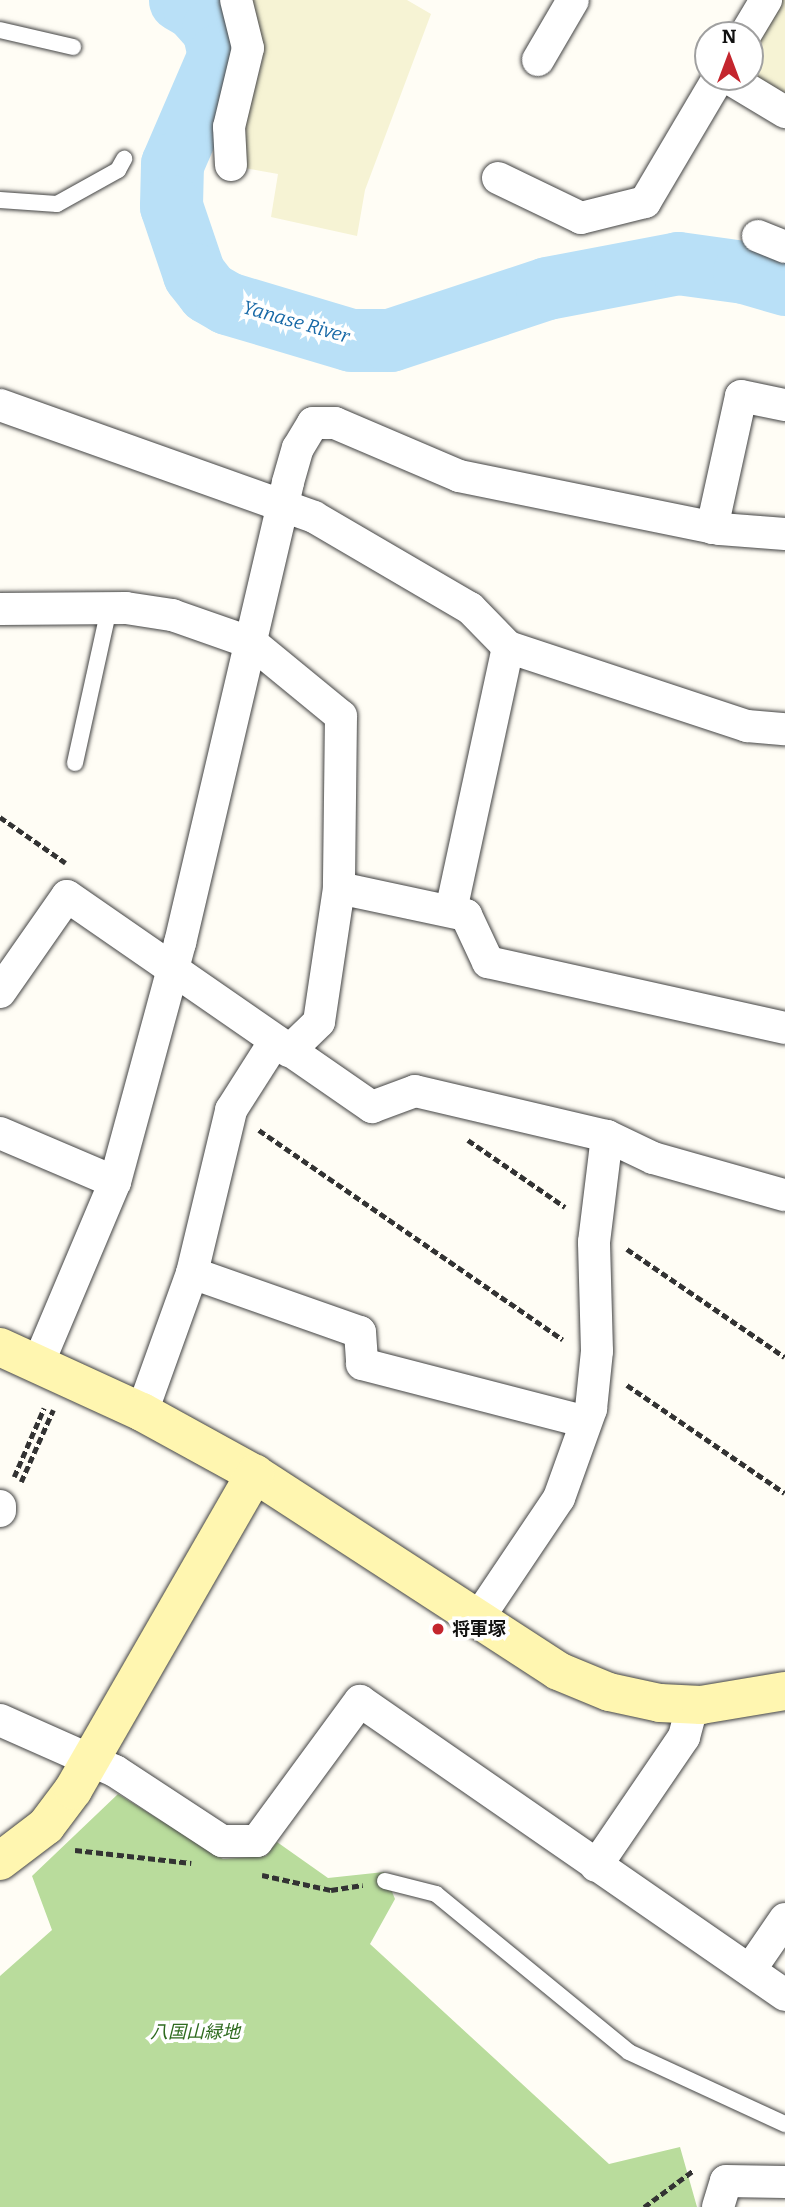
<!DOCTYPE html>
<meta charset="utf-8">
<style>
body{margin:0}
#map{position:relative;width:785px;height:2207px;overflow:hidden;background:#fffdf5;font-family:Bitter,"Noto Sans JP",serif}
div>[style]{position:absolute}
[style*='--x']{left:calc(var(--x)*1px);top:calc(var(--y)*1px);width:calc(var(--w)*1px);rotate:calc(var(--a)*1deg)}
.farmland>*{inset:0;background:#f6f3d4}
.forest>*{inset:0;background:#b9dc9c}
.river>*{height:63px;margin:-31.5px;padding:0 31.5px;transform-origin:31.5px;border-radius:31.5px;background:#b9e0f7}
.path>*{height:4.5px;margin-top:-2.25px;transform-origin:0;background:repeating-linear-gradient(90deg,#333 0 7px,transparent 0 10.5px)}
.roads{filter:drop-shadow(0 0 2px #444) drop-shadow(0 0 2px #444)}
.lane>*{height:16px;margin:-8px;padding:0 8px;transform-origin:8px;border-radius:8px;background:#fff}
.street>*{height:32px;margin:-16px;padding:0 16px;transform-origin:16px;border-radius:16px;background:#fff}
.secondary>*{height:38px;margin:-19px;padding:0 19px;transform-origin:19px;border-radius:19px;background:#fff6b0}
.dots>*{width:19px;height:19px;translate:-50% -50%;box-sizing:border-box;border:4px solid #fff;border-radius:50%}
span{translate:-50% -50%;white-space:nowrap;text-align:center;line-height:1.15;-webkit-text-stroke:7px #fff;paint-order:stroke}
.poi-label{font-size:18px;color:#111;font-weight:700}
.left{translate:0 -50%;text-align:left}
.park-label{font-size:18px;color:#2f6b1f;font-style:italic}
.water-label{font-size:19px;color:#1768a6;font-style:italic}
.north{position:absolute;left:694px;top:21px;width:70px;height:70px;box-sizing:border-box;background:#fff;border:2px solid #a0a0a0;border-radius:50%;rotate:0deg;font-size:19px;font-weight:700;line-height:28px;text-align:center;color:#111}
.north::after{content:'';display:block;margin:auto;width:24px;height:32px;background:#c4262e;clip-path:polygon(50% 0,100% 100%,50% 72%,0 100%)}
</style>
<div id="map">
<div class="farmland">
<div style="clip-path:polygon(251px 0,407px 0,431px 14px,365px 190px,357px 236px,271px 217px,278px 174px,244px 168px,246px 119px,263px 58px)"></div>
<div style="clip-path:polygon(778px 0,785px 0,785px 93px,776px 96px,750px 77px,750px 47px)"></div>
</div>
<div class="forest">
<div style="clip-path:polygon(118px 1794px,223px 1859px,266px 1856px,277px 1842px,328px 1878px,384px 1872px,395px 1899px,370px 1944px,609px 2164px,680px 2147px,697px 2207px,0 2207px,0 1976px,52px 1930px,32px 1876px)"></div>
</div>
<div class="river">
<div style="--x:180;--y:0;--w:16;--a:30"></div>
<div style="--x:194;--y:8;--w:28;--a:48"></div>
<div style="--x:213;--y:29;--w:27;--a:77"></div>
<div style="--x:219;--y:55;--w:119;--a:113.3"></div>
<div style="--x:172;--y:164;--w:42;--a:91.4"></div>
<div style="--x:171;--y:206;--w:72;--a:71.3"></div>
<div style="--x:194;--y:274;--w:23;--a:52"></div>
<div style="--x:208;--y:292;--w:22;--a:30"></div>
<div style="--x:227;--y:303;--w:129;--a:16.6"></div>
<div style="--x:351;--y:340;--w:39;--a:0"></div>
<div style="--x:390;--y:340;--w:165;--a:-18.3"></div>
<div style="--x:547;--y:288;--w:133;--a:-10.8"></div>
<div style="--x:678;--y:263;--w:67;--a:7.8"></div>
<div style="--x:744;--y:272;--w:43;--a:16.3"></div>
</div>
<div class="path">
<div style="--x:0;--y:817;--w:80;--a:34.9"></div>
<div style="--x:259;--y:1130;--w:369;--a:34.6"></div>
<div style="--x:468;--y:1140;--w:118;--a:34.6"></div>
<div style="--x:627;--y:1249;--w:191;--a:34.4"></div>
<div style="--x:627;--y:1385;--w:191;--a:34.4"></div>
<div style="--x:14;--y:1477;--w:75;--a:-66.5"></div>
<div style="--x:21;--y:1482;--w:79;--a:-66"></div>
<div style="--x:75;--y:1850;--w:117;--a:6.4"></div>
<div style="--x:262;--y:1875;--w:71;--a:12.3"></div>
<div style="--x:331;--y:1890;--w:32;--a:-9"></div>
<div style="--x:644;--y:2207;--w:62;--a:-36.5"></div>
</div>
<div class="roads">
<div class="lane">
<div style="--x:0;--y:30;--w:75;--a:13.1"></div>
<div style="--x:0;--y:200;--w:57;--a:4"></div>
<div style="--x:57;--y:204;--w:70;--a:-29.1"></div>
<div style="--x:118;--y:170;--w:13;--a:-61"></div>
<div style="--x:75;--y:763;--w:158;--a:-77.6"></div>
<div style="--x:385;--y:1881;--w:53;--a:14.3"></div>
<div style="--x:436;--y:1894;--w:249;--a:39.3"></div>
<div style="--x:629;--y:2052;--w:172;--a:24.8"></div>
</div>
<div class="street">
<div style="--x:745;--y:35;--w:41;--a:-59"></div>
<div style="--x:538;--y:60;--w:69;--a:-59.7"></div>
<div style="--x:727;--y:77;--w:68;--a:31.1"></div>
<div style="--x:231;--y:165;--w:38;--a:-93"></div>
<div style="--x:229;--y:127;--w:81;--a:-76.5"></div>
<div style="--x:248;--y:48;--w:49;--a:-104"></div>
<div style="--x:498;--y:178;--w:92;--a:25.7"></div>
<div style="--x:581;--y:218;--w:66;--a:-14"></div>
<div style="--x:645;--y:202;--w:145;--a:-59.4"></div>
<div style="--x:758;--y:236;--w:29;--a:22"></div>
<div style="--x:0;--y:405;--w:333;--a:19.6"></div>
<div style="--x:314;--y:517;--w:181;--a:30.3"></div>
<div style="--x:470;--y:608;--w:54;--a:45.7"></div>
<div style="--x:508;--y:647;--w:270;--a:102.2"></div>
<div style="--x:712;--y:528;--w:135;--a:-77.6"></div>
<div style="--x:741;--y:396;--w:45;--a:11.6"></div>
<div style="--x:0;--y:609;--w:126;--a:-0.5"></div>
<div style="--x:126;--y:608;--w:47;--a:8.7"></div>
<div style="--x:172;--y:615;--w:85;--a:19.3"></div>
<div style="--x:252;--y:643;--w:115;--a:39.4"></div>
<div style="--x:341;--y:716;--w:172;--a:90.7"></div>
<div style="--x:339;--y:888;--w:135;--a:98.5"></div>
<div style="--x:319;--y:1022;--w:42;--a:136"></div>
<div style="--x:508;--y:647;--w:252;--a:18.3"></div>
<div style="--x:747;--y:726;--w:38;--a:5"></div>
<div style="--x:339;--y:888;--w:130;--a:12"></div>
<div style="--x:466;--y:915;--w:52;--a:64.9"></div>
<div style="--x:488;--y:962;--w:304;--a:12.5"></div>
<div style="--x:0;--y:992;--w:117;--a:-55.1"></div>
<div style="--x:67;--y:896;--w:371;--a:34.7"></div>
<div style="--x:372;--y:1107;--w:46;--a:-20.4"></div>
<div style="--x:415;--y:1091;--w:197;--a:13.2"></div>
<div style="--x:607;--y:1136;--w:51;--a:25.6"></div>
<div style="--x:653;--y:1158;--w:136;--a:15.8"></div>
<div style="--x:0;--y:1133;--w:125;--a:23.1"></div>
<div style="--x:192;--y:1273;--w:178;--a:19.4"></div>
<div style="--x:360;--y:1332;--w:32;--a:86"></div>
<div style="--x:362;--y:1364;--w:228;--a:14.5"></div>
<div style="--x:38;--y:1364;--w:198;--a:-67.1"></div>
<div style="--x:115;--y:1182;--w:248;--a:-74.8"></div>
<div style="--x:180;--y:943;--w:473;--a:-76.8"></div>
<div style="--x:288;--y:482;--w:35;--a:-74"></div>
<div style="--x:298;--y:448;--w:29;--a:-59"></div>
<div style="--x:313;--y:423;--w:22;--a:0"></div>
<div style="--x:335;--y:423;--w:135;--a:23.1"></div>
<div style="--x:459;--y:476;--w:266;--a:11.5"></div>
<div style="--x:720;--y:529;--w:65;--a:4.4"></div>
<div style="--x:142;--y:1412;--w:148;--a:-70.2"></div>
<div style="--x:192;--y:1273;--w:168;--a:-76.5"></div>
<div style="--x:231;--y:1110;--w:82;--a:-57.5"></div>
<div style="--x:0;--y:1506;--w:5;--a:90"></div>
<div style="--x:479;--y:1617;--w:143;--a:-56.1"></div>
<div style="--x:559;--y:1498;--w:95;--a:-70.2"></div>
<div style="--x:591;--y:1409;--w:58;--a:-84.1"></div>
<div style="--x:597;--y:1351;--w:109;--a:-91.6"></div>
<div style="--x:594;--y:1242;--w:107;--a:-83"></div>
<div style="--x:0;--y:1720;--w:126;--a:23.9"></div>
<div style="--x:115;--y:1771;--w:128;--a:33.2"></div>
<div style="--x:222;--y:1841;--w:35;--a:0"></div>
<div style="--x:257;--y:1841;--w:174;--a:-53.7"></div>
<div style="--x:360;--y:1701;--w:517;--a:34.67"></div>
<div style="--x:596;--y:1866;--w:156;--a:-55.7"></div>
<div style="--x:684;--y:1737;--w:34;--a:-75"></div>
<div style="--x:750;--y:1970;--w:62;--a:-55.5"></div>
<div style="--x:718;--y:2207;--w:27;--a:-73"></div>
<div style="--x:726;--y:2181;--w:59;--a:1"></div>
</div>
<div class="secondary">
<div style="--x:0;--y:1347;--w:156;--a:24.6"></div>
<div style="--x:142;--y:1412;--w:129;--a:28.8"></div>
<div style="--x:255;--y:1474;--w:361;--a:33"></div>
<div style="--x:558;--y:1671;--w:55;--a:22.4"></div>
<div style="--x:609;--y:1692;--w:52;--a:12.2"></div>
<div style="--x:660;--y:1703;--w:41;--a:2.8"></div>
<div style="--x:701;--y:1705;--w:85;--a:-9.5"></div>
<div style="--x:0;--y:1861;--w:58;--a:-37.3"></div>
<div style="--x:46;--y:1826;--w:45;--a:-53.1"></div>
<div style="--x:73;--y:1790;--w:365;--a:-60.1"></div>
</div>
</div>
<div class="dots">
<div style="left:438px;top:1629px;background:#c4262e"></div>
</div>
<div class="poi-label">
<span class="left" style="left:452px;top:1629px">将軍塚</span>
</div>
<div class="park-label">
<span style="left:195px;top:2032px">八国山緑地</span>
</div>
<div class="water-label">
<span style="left:296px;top:322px;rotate:16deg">Yanase River</span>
</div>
<div class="north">N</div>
</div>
